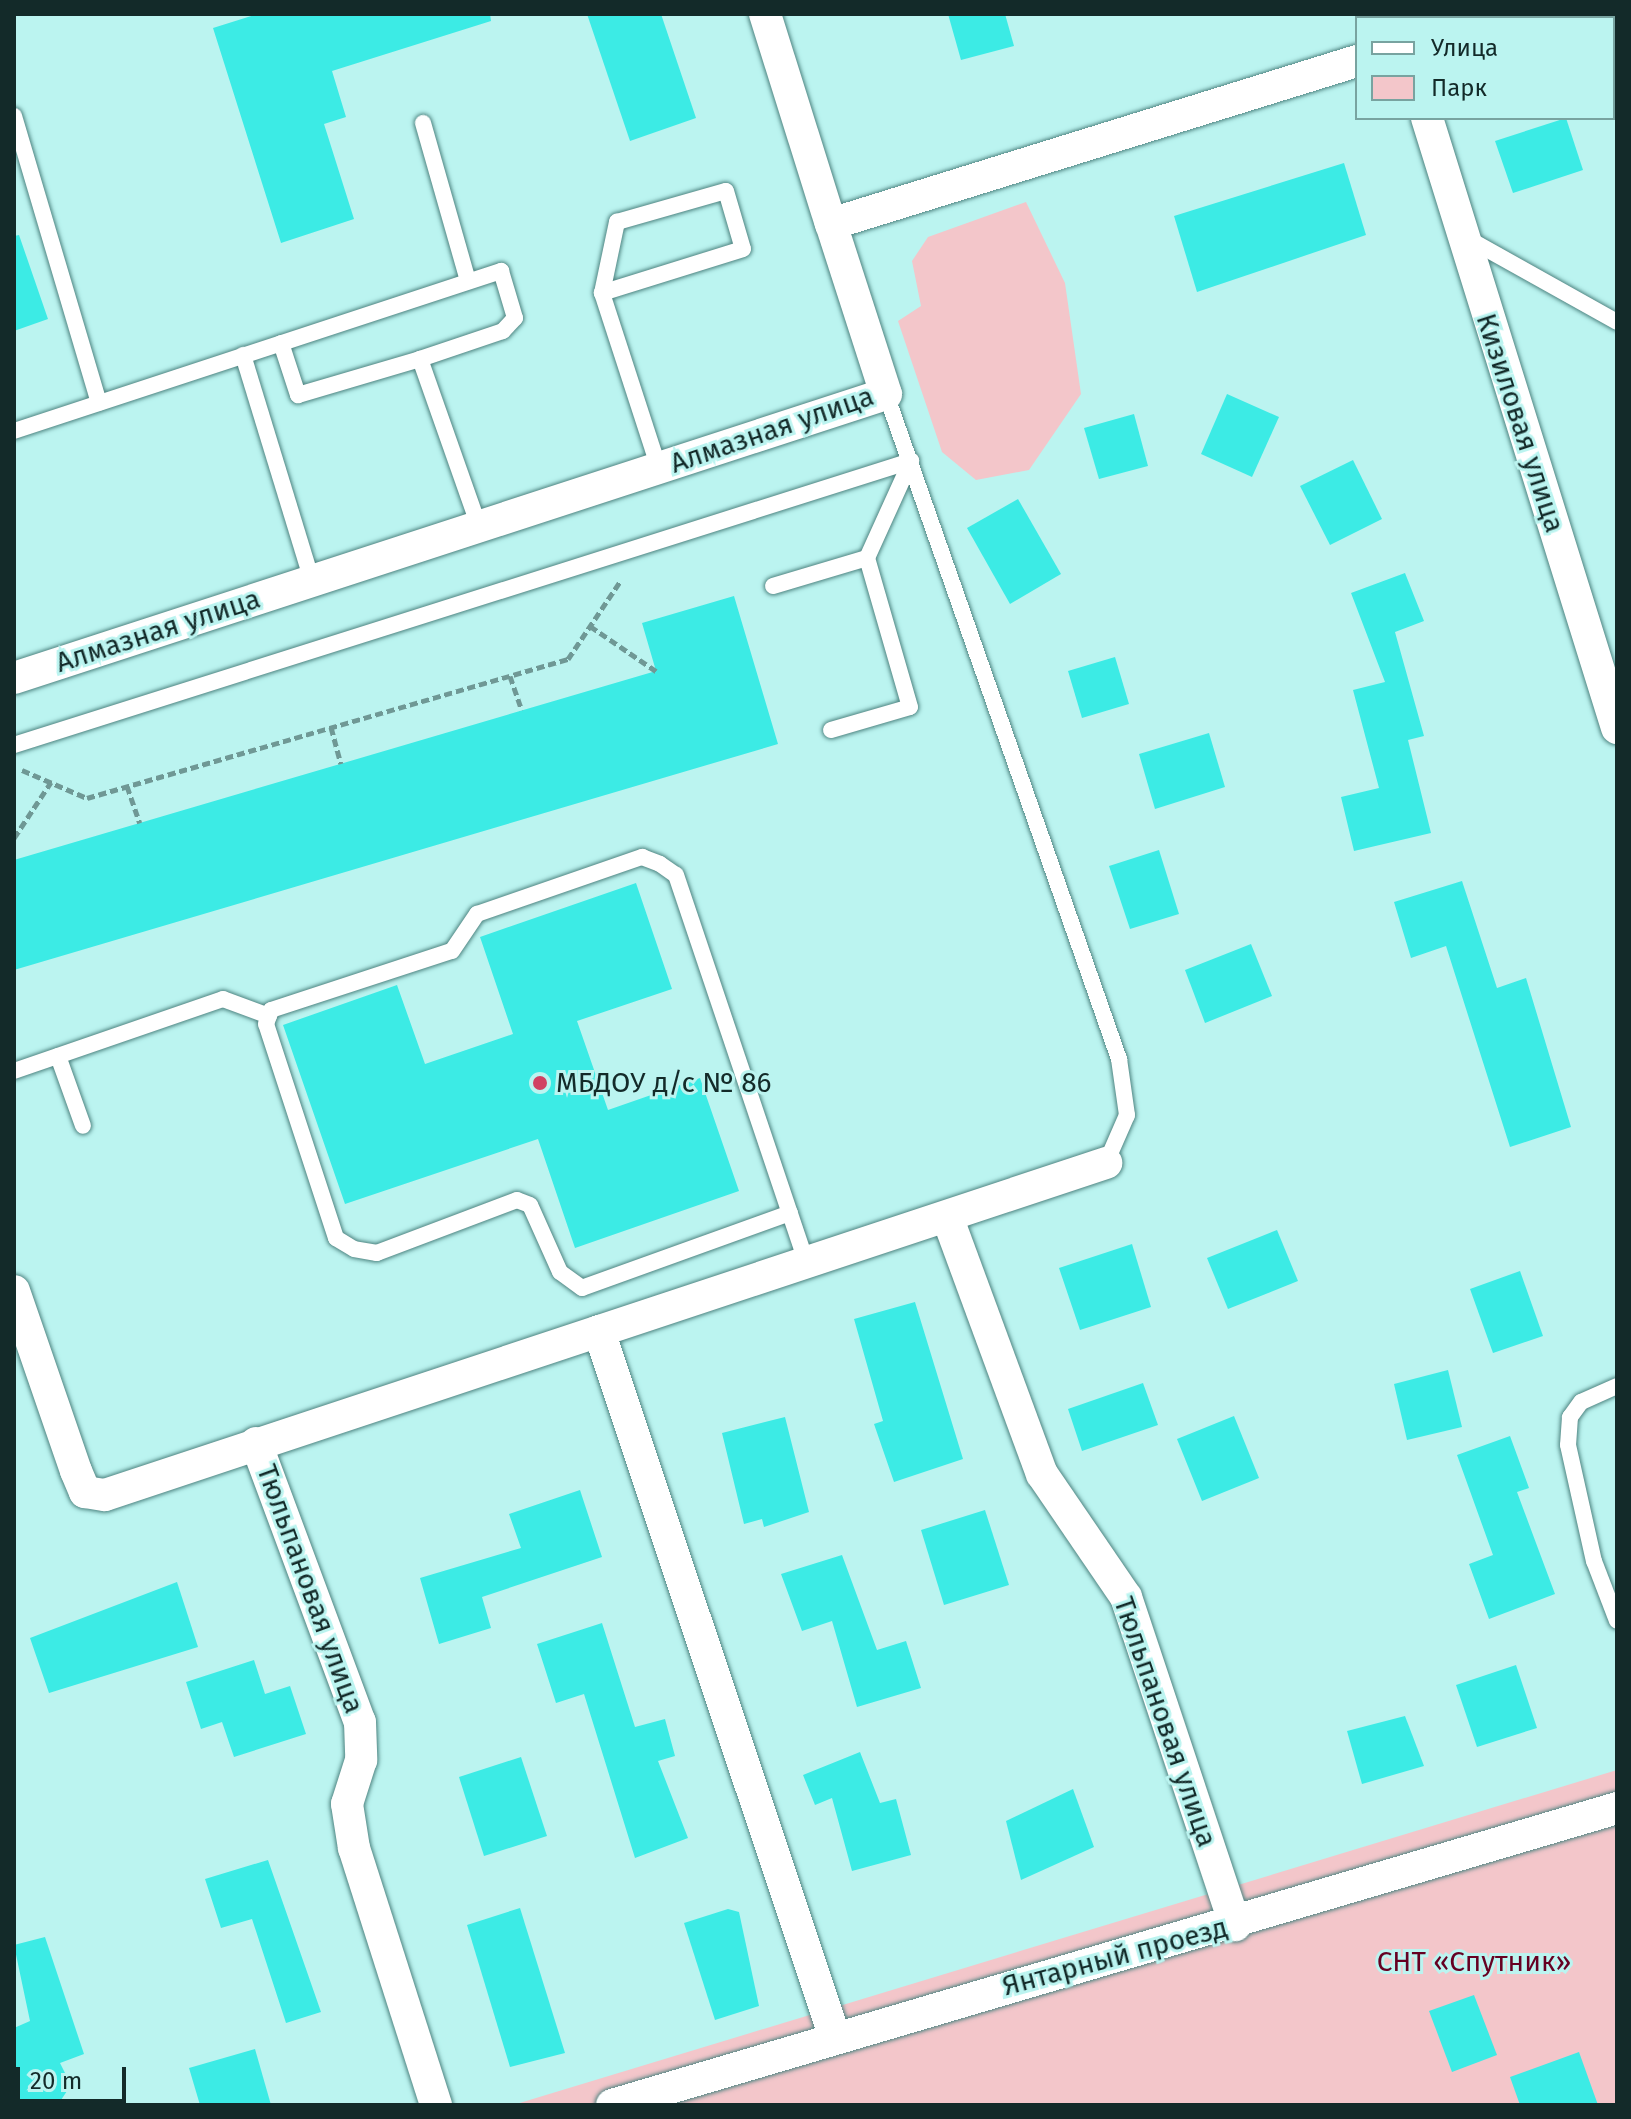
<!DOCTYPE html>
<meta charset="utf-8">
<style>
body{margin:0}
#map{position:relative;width:1631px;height:2119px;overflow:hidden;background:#bbf4f0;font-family:"Fira Sans",sans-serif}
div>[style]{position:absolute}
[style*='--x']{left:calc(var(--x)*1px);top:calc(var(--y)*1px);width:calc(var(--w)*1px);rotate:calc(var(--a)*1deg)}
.green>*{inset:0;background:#f3c6ca}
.building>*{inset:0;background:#3cebe5}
.path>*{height:5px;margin-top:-2.5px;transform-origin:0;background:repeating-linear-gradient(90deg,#6f9895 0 8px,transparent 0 12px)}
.roads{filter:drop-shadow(0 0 2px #4e8481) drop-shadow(0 0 2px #4e8481)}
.service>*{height:16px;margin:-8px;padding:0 8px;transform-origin:8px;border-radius:8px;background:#fff}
.minor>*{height:32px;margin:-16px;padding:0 16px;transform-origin:16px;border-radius:16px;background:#fff}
.dots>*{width:22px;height:22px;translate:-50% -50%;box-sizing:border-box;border:4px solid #bbf4f0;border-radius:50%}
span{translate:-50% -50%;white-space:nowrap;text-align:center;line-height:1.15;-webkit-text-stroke:6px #bbf4f0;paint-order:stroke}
.street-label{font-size:28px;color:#132a29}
.poi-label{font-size:28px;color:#132a29}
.left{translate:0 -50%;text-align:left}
.park-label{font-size:28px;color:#602}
.frame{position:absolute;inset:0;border:16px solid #132a29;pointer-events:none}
.legend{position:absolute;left:1355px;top:16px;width:260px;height:104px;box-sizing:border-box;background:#bbf4f0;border:2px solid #78a3a0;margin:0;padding:10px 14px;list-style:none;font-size:24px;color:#132a29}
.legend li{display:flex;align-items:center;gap:16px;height:40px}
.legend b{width:40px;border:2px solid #78a3a0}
.scale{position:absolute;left:16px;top:2067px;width:110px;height:36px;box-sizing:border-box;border:4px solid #132a29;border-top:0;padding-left:10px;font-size:24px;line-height:28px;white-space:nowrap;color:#132a29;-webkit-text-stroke:6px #bbf4f0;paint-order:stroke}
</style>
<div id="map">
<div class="green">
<div style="clip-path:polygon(1026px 202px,1065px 283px,1081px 394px,1029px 470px,976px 480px,942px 452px,898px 321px,921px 306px,912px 261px,928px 237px)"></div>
<div style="clip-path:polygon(1617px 1770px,1617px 2105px,513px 2105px)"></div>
</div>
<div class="building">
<div style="clip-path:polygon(258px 14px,490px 14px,491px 21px,332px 71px,346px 117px,324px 124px,354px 219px,281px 243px,213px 28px)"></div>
<div style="clip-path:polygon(587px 14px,661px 14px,696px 118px,630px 141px)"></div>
<div style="clip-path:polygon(948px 14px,1005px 14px,1014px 46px,961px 60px)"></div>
<div style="clip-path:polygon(1566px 118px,1583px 170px,1513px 193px,1495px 141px)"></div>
<div style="clip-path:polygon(1344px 163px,1366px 235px,1197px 292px,1174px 216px)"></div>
<div style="clip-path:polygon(19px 235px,48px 319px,14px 331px,14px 236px)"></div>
<div style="clip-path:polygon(1227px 394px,1279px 417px,1252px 477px,1201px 454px)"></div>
<div style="clip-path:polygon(1134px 414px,1148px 466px,1099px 479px,1084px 428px)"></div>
<div style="clip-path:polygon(1353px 460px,1382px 519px,1330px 545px,1300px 486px)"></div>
<div style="clip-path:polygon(1018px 499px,1061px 574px,1010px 604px,967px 528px)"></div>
<div style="clip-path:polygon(1405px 573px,1424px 621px,1395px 632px,1424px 736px,1408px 740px,1431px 833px,1354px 851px,1341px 797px,1379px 788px,1353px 690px,1385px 682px,1351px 593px)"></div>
<div style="clip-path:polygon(734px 596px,778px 744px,14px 970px,14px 860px,656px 671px,642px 623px)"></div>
<div style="clip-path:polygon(1115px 657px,1129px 704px,1082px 718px,1068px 671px)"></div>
<div style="clip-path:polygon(1209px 733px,1225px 787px,1155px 809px,1139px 754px)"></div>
<div style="clip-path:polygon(1159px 850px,1179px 914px,1130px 929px,1109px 866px)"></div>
<div style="clip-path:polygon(1462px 881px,1497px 988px,1526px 978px,1571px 1127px,1510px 1147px,1446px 946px,1411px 958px,1394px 902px)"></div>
<div style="clip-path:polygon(636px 883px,672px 989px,577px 1021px,608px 1110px,700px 1078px,739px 1191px,575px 1248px,538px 1139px,345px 1204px,283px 1025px,397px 985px,425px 1064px,513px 1034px,480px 937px)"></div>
<div style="clip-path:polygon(1251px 944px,1272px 996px,1205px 1023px,1185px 970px)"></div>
<div style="clip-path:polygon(1277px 1230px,1298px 1281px,1228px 1309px,1207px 1258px)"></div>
<div style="clip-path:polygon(1132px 1244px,1151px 1307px,1080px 1330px,1059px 1268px)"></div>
<div style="clip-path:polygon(1520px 1271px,1543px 1336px,1493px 1353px,1470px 1289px)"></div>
<div style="clip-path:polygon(915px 1302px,963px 1459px,894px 1482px,874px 1424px,883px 1421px,854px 1319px)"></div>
<div style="clip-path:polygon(1448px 1370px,1462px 1427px,1407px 1440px,1394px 1384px)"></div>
<div style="clip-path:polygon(1143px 1383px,1158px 1425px,1082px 1451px,1068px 1409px)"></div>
<div style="clip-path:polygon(1234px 1416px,1259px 1478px,1202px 1501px,1177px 1439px)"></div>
<div style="clip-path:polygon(785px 1417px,809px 1512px,764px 1527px,762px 1519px,744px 1524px,722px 1433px)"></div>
<div style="clip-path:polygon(1510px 1436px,1529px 1488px,1517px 1492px,1555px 1594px,1489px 1619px,1469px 1564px,1493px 1555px,1457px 1455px)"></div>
<div style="clip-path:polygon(580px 1490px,602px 1557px,482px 1597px,491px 1628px,439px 1644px,420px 1578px,521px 1548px,509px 1514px)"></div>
<div style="clip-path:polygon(985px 1510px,1009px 1585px,944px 1605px,921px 1530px)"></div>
<div style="clip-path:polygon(842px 1555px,877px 1650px,906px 1641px,921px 1688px,857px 1707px,832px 1621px,802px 1631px,781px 1574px)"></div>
<div style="clip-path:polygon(177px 1582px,198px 1647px,49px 1693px,30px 1638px)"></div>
<div style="clip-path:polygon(602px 1623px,635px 1727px,665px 1719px,675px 1756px,658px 1761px,688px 1838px,635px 1858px,584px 1694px,556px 1703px,537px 1644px)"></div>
<div style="clip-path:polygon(254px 1660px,265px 1694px,290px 1686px,306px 1734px,234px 1757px,222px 1722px,201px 1729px,186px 1682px)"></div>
<div style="clip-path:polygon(1516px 1665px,1537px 1728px,1477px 1747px,1456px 1685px)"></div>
<div style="clip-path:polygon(1405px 1716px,1424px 1766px,1362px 1784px,1347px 1731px)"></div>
<div style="clip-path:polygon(860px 1752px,880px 1803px,896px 1799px,911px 1855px,852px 1871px,832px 1798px,815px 1805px,803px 1775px)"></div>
<div style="clip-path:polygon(521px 1757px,547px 1836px,484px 1856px,459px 1777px)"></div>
<div style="clip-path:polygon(1073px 1789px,1094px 1847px,1021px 1880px,1006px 1821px)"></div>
<div style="clip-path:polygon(268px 1860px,321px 2012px,286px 2023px,252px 1919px,221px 1928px,205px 1879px)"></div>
<div style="clip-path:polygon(520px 1908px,565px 2053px,510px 2067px,467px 1925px)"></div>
<div style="clip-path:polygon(728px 1909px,739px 1912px,759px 2006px,715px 2020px,684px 1923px)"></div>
<div style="clip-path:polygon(45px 1937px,84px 2054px,60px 2063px,71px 2085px,61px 2100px,14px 2105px,14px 2028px,30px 2021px,14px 1945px)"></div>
<div style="clip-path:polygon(1474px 1995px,1497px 2055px,1452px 2072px,1429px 2011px)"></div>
<div style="clip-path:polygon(255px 2049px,271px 2105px,200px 2105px,189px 2068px)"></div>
<div style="clip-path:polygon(1579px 2052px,1598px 2105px,1520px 2105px,1510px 2077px)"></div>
</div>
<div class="path">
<div style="--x:590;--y:626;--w:80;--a:34.3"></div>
<div style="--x:510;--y:676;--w:36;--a:71"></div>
<div style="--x:331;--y:727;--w:38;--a:75"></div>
<div style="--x:22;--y:770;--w:71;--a:23.3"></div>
<div style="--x:87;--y:798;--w:501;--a:-16.12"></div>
<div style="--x:568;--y:659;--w:95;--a:-56.1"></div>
<div style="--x:127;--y:786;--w:39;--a:71"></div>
<div style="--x:14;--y:838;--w:67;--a:-56.5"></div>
</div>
<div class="roads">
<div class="service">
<div style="--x:14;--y:116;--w:299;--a:73.5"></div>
<div style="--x:423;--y:123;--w:164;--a:74.1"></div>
<div style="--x:1465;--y:237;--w:174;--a:29.2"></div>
<div style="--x:602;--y:293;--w:73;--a:-78.1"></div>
<div style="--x:617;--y:222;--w:113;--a:-15.9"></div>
<div style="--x:726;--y:191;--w:60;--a:73.7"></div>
<div style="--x:743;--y:249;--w:148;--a:162.7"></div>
<div style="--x:602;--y:293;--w:184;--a:72"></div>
<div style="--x:281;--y:343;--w:55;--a:71.9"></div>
<div style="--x:298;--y:395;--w:127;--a:-16.4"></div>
<div style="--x:243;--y:355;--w:236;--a:73"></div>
<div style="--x:886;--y:394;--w:705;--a:70.69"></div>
<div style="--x:1119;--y:1059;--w:57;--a:81.9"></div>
<div style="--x:1127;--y:1115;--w:52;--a:113.6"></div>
<div style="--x:14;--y:431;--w:513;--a:-18.19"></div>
<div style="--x:501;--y:271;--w:49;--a:73.4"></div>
<div style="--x:515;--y:318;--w:18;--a:133"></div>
<div style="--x:503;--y:331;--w:88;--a:161.4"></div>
<div style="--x:420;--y:359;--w:178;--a:70.6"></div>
<div style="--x:773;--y:586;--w:98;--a:-16.6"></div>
<div style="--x:867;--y:558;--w:107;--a:-65.6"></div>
<div style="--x:831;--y:730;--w:82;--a:-16.2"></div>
<div style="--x:910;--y:707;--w:155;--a:-106.1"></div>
<div style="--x:14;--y:745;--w:941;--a:-17.57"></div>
<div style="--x:58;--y:1056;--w:74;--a:70.3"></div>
<div style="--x:14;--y:1071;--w:221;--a:-19"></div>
<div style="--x:223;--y:999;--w:49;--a:20.3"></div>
<div style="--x:790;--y:1213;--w:221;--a:160.2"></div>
<div style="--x:582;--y:1288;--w:27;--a:-144"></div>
<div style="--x:560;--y:1272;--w:73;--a:-114.1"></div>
<div style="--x:530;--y:1205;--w:14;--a:-159"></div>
<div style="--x:517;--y:1200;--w:150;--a:159.3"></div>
<div style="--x:377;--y:1253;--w:23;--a:-170"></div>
<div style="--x:354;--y:1249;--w:21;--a:-149"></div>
<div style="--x:336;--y:1238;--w:225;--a:-108.1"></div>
<div style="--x:266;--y:1024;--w:15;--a:-70"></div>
<div style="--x:271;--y:1010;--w:190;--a:-18.1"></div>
<div style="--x:452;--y:951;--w:45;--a:-56"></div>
<div style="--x:477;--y:914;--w:175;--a:-19.1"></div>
<div style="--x:642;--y:857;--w:19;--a:21"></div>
<div style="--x:660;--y:864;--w:19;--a:35"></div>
<div style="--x:676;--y:875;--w:410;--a:71.4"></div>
<div style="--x:1617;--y:1386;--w:39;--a:156"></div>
<div style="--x:1581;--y:1402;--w:19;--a:126"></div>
<div style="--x:1570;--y:1417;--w:28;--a:94"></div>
<div style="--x:1568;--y:1445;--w:119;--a:77.4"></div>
<div style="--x:1594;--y:1561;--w:64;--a:69"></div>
</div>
<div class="minor">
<div style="--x:765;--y:14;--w:220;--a:72.6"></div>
<div style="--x:1394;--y:14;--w:4;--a:63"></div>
<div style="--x:1510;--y:18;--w:15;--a:-16"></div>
<div style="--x:1427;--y:118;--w:639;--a:72.7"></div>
<div style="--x:14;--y:678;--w:917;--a:-18.04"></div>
<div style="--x:886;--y:394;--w:179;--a:-107.9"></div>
<div style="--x:831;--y:224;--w:551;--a:-17.22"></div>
<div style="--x:948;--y:1219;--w:272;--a:69.8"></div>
<div style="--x:1042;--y:1474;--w:149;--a:55.7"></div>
<div style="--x:1126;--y:1597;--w:346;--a:71.6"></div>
<div style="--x:14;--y:1291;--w:190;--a:71"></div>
<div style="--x:76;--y:1471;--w:23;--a:67"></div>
<div style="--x:85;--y:1492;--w:20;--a:9"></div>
<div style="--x:105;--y:1495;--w:1055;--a:-18.35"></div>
<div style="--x:599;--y:1331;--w:742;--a:71.54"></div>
<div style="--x:256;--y:1443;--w:298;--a:69.6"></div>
<div style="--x:360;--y:1722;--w:38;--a:88"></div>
<div style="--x:361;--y:1760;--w:46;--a:107.7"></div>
<div style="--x:347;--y:1804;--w:45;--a:81"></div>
<div style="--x:354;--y:1848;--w:270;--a:72.3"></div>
<div style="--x:612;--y:2105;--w:1048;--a:-16.46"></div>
</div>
</div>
<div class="dots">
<div style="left:540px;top:1083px;background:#d14162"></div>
</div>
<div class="street-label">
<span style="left:1520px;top:423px;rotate:72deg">Кизиловая улица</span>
<span style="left:772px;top:430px;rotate:-19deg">Алмазная улица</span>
<span style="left:158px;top:631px;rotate:-18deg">Алмазная улица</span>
<span style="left:310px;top:1589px;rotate:70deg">Тюльпановая улица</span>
<span style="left:1165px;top:1722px;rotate:71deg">Тюльпановая улица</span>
<span style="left:1115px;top:1957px;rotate:-15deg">Янтарный проезд</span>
</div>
<div class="poi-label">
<span class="left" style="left:556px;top:1083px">МБДОУ д/с № 86</span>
</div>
<div class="park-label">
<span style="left:1474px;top:1962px">СНТ «Спутник»</span>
</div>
<div class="frame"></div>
<ul class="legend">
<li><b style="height:10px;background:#fff"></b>Улица</li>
<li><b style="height:22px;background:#f3c6ca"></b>Парк</li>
</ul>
<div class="scale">20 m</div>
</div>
